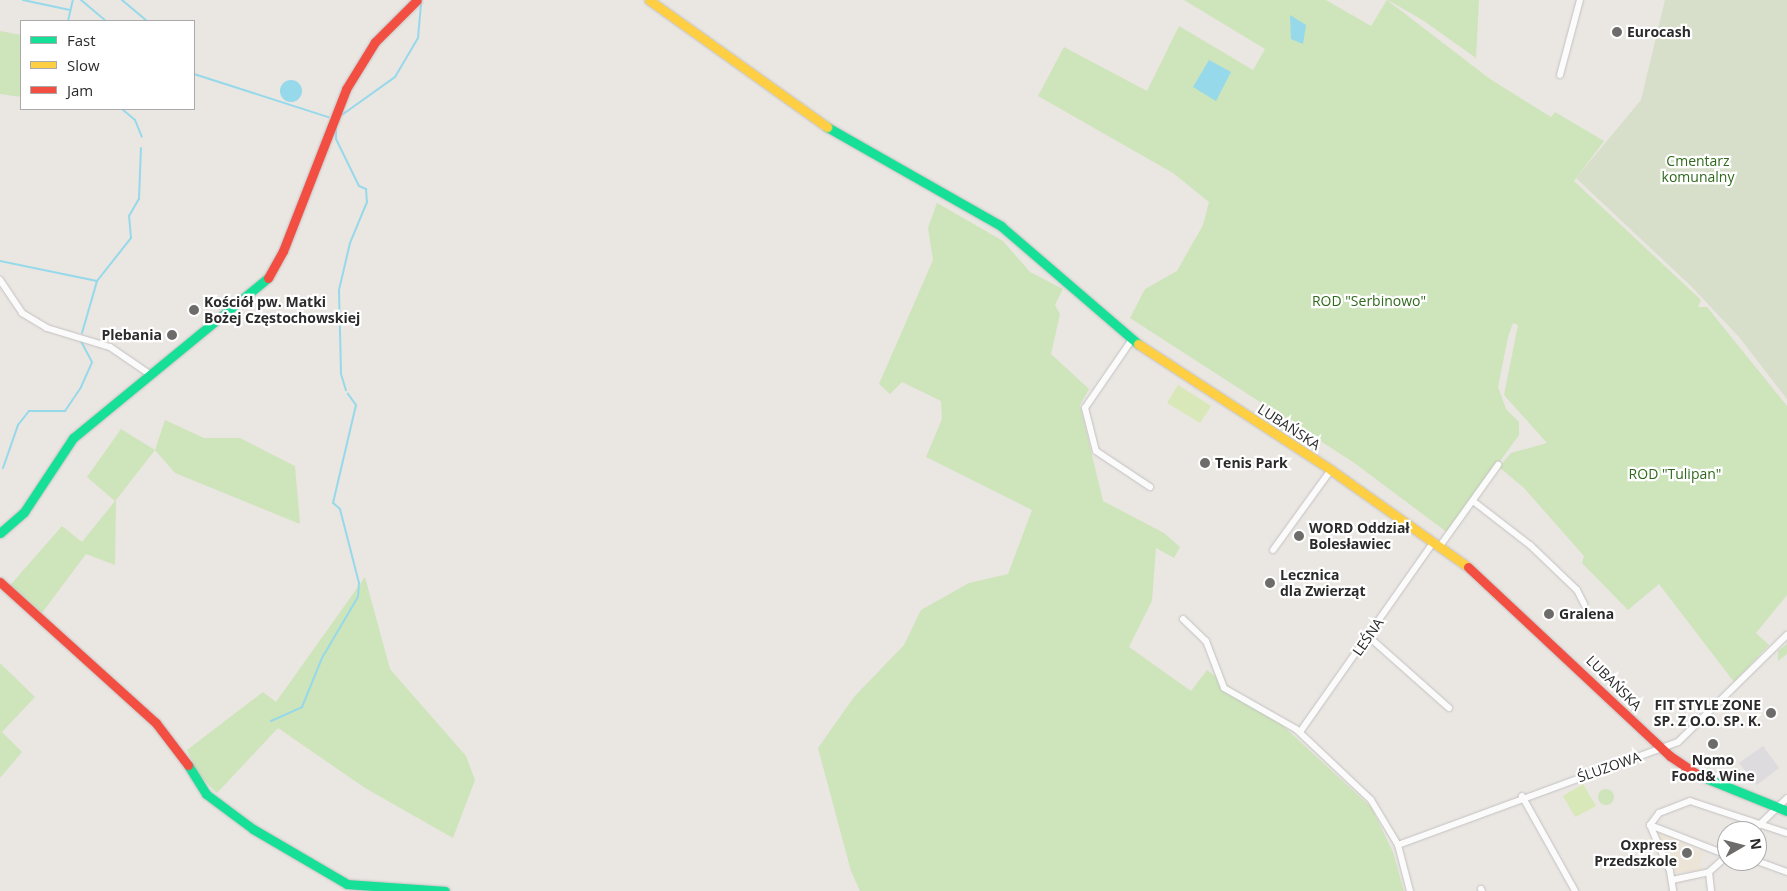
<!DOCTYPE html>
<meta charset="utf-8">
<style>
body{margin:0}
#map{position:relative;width:1787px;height:891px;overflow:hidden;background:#eae6e2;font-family:"Open Sans",sans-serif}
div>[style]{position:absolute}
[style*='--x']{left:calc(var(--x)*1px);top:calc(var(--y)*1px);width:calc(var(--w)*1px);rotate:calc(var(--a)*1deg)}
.industrial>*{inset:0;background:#dddbdd}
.education>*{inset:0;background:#ece4d6}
.green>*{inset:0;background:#cee4bb}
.round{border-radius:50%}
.cemetery>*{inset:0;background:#d7dec9}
.pitch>*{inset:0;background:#d9e8b8}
.water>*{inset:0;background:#96d9ea}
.stream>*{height:2px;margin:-1px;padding:0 1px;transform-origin:1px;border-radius:1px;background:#96d9ea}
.roads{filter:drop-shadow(0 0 1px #c3c2c2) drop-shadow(0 0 1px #c3c2c2)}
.street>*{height:6px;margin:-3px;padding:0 3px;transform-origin:3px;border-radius:3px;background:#fcfbfb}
.fast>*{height:9px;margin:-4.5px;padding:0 4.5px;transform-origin:4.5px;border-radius:4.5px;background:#16e098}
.slow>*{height:9px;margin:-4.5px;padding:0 4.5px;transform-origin:4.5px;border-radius:4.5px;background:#ffcf43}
.jam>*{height:9px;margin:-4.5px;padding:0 4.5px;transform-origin:4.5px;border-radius:4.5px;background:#f24e42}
.dots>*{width:14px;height:14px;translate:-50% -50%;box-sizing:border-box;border:2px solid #fff;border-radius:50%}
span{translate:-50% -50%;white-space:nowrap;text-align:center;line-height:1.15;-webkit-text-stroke:4.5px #fff;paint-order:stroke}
.poi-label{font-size:14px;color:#2b2b2b;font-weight:700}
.left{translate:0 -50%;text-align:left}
.right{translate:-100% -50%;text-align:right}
.park-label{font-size:14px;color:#2f691b}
.street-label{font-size:14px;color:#2b2b2b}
.legend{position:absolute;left:20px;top:20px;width:175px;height:90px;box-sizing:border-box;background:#fff;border:1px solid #aaa;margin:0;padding:6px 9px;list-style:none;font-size:15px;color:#2b2b2b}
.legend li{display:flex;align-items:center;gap:10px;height:25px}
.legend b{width:25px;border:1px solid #aaa}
.north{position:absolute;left:1717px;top:821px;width:50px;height:50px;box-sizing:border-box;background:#fff;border:1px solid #aaa;border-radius:50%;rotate:82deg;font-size:14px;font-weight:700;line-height:20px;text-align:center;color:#2b2b2b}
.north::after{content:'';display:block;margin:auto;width:18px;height:22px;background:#6e6c6b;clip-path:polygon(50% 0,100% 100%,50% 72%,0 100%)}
</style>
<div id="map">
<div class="industrial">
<div style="clip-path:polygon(1763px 746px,1779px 768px,1757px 785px,1739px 763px)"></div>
</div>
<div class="education">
<div style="clip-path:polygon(1658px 831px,1704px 853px,1699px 865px,1704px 870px,1674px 873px,1671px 848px,1656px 838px)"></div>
</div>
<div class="green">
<div style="clip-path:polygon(1184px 0,1326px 0,1371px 26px,1387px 0,1490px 79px,1551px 117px,1555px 112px,1604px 141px,1574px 181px,1701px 300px,1698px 307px,1707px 307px,1787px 406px,1787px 595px,1756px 633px,1769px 645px,1734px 682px,1659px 584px,1628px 610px,1582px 563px,1584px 556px,1524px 488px,1499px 467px,1511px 453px,1547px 443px,1504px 395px,1518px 325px,1513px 323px,1508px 337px,1498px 387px,1506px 409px,1519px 422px,1519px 435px,1448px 533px,1353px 462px,1130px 318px,1145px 289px,1177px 271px,1203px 225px,1209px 202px,1173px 173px,1038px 96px,1064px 47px,1147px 91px,1179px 26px,1253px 70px,1265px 49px)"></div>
<div style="clip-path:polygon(1388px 0,1479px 0,1476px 58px,1424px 21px)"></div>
<div style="clip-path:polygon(0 31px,21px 35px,21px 97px,0 94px)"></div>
<div style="clip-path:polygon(937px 203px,1003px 241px,1030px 272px,1063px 289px,1055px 305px,1060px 314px,1051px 354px,1089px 389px,1080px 405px,1103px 501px,1164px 533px,1180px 547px,1174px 558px,1156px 548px,1152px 601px,1129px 647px,1191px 691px,1207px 670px,1281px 724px,1371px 807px,1393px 852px,1404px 891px,860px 891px,851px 871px,818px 748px,854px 697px,904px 645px,921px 610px,969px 583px,1008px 574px,1032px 510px,926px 457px,942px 419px,941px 401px,902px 382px,890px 394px,879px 384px,933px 260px,928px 228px)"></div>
<div style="clip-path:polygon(165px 420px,204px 438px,240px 438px,295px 466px,300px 524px,175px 473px,155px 450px,116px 500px,115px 565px,86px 554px,39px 617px,6px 590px,62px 526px,82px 542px,115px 501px,87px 477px,121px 429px,155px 450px)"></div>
<div style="clip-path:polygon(365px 577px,390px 669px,466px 756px,475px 780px,453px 838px,365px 788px,278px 728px,217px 793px,198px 774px,187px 750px,263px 692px,276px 702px)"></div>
<div style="clip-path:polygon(1787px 644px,1787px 654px,1778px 661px,1778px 651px)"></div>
<div style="clip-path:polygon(0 663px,35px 697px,2px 732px,22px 752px,0 778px)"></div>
<div class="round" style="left:1598px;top:789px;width:16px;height:16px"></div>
</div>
<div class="cemetery">
<div style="clip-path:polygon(1665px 0,1787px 0,1787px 399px,1739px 337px,1691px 286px,1576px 178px,1641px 100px)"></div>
</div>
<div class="pitch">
<div style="clip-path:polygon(1178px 385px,1211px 406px,1200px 423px,1167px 403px)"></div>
<div style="clip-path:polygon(1583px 784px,1596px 806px,1575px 817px,1563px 796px)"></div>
</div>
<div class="water">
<div style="clip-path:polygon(1290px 15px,1306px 25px,1303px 44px,1291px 39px)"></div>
<div style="clip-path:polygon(1209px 60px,1231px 72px,1216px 101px,1193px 87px)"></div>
<div class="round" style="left:280px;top:80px;width:22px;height:22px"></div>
</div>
<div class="stream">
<div style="--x:23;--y:0;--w:48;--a:12"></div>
<div style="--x:81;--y:0;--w:33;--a:40"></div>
<div style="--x:122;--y:0;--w:33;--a:40"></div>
<div style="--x:68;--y:21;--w:22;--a:-77"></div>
<div style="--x:194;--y:74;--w:141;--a:17.8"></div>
<div style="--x:122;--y:109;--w:17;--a:40"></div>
<div style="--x:135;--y:120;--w:18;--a:68"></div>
<div style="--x:339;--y:117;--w:69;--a:-35.5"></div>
<div style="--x:395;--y:77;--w:45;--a:-59.5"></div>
<div style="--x:418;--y:38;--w:36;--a:-85"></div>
<div style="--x:336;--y:125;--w:14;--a:90"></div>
<div style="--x:336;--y:139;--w:52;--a:63.9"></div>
<div style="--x:359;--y:186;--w:8;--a:23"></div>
<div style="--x:366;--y:189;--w:13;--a:86"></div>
<div style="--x:367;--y:202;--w:44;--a:112.5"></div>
<div style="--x:350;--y:243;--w:48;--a:103.2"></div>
<div style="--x:339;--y:290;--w:84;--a:88.6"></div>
<div style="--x:341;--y:374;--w:17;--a:73"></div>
<div style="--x:0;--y:261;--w:99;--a:11.7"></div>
<div style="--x:97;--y:281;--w:55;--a:-51.7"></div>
<div style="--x:131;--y:238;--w:22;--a:-95"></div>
<div style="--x:129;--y:216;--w:20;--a:-60"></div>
<div style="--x:139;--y:199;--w:51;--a:-87.8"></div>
<div style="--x:82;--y:333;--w:54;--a:-73.9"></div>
<div style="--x:3;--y:468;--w:46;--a:-70.8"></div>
<div style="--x:18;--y:425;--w:18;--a:-52"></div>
<div style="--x:29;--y:411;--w:36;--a:0"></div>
<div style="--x:65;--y:411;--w:29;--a:-56"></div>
<div style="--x:81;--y:387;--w:27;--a:-66"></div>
<div style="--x:92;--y:362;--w:24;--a:-118"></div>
<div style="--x:271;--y:721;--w:34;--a:-24"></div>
<div style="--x:302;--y:707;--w:53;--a:-67.8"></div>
<div style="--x:322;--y:658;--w:71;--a:-59.5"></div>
<div style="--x:358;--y:597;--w:14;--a:-86"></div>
<div style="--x:359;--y:583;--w:76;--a:-104.4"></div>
<div style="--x:340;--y:509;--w:9;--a:-139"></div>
<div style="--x:333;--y:503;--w:101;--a:-76.8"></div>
<div style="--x:356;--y:405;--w:14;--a:-126"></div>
</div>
<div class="roads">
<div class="street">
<div style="--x:1560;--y:75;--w:78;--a:-75.1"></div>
<div style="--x:0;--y:280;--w:40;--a:56"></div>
<div style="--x:22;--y:313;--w:29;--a:31"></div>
<div style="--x:47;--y:328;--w:66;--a:16.8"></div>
<div style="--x:110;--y:347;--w:50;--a:34.3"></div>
<div style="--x:1131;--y:341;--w:81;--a:124.5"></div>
<div style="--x:1085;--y:408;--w:44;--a:75.7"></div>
<div style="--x:1096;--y:451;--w:65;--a:33.7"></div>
<div style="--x:1473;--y:501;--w:72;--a:37.7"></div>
<div style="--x:1530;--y:545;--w:65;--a:43.8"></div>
<div style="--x:1577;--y:590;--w:16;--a:63"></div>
<div style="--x:1440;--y:546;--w:100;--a:-54.4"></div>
<div style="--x:1273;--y:550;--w:99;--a:-54.1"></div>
<div style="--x:1183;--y:619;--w:32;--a:44"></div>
<div style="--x:1206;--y:641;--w:50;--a:69"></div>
<div style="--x:1224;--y:688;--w:83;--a:29.7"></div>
<div style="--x:1296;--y:729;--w:103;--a:43.4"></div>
<div style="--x:1371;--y:800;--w:52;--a:59"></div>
<div style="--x:1398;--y:845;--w:48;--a:75.4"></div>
<div style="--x:1369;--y:637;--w:107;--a:41.6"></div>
<div style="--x:1300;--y:732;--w:233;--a:-54.9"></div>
<div style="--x:1522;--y:796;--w:109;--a:60.8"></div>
<div style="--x:1650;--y:825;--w:15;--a:-53"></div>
<div style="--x:1659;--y:813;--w:33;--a:-21"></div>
<div style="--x:1690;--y:801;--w:102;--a:18.3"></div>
<div style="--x:1650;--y:825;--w:83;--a:21.3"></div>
<div style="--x:1650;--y:825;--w:50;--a:66.5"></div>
<div style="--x:1670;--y:871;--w:20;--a:81"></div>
<div style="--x:1753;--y:831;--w:47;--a:-44.1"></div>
<div style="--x:1398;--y:845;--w:298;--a:-20.2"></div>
<div style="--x:1678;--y:742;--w:153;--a:-44.5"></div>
<div style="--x:1757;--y:861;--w:32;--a:20"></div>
<div style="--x:1672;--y:880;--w:38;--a:-12"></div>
<div style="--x:1481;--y:889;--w:2;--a:63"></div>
<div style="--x:1711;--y:891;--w:19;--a:-96"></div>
<div style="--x:1709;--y:872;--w:24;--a:-42"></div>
</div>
<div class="fast">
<div style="--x:827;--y:127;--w:200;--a:29.6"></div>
<div style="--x:1001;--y:226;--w:181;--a:40.7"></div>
<div style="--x:0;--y:533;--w:32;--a:-41"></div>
<div style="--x:24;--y:512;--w:89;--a:-56.5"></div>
<div style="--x:73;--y:438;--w:252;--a:-39.4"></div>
<div style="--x:188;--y:765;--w:34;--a:58"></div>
<div style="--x:206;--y:794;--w:59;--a:36.7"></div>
<div style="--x:253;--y:829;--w:109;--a:30.3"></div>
<div style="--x:347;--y:884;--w:98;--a:4.1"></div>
<div style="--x:1698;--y:775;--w:96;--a:22"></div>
</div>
<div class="slow">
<div style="--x:649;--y:0;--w:219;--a:35.5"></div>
<div style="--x:1138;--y:344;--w:230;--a:33.1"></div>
<div style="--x:1331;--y:470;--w:168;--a:35.3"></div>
</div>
<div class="jam">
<div style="--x:268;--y:278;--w:31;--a:-61"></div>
<div style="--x:283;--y:251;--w:174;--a:-68.7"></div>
<div style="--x:346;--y:89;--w:55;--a:-58.3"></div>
<div style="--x:375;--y:42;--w:59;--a:-45"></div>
<div style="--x:1468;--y:567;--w:277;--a:43.1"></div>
<div style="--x:1670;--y:756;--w:34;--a:34"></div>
<div style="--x:0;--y:582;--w:210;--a:42.1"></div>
<div style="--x:156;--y:723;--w:53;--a:52.7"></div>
</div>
</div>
<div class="dots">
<div style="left:1617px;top:32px;background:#6e6c6b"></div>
<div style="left:194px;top:310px;background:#6e6c6b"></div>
<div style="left:172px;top:335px;background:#6e6c6b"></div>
<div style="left:1205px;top:463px;background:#6e6c6b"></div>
<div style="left:1299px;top:536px;background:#6e6c6b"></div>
<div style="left:1270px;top:583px;background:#6e6c6b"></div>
<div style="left:1549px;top:614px;background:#6e6c6b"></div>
<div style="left:1771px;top:713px;background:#6e6c6b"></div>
<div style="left:1713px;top:744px;background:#6e6c6b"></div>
<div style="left:1687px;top:853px;background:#6e6c6b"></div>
</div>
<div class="poi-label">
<span class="left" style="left:1627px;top:32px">Eurocash</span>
<span class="left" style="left:204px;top:310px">Kościół pw. Matki<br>Bożej Częstochowskiej</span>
<span class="right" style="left:162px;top:335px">Plebania</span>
<span class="left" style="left:1215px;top:463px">Tenis Park</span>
<span class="left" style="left:1309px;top:536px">WORD Oddział<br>Bolesławiec</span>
<span class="left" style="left:1280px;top:583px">Lecznica<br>dla Zwierząt</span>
<span class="left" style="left:1559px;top:614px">Gralena</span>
<span class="right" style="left:1761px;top:713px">FIT STYLE ZONE<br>SP. Z O.O. SP. K.</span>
<span style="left:1713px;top:768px">Nomo<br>Food&amp; Wine</span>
<span class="right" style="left:1677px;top:853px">Oxpress<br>Przedszkole</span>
</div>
<div class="park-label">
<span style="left:1698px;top:169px">Cmentarz<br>komunalny</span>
<span style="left:1369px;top:301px">ROD "Serbinowo"</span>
<span style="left:1675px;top:474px">ROD "Tulipan"</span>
</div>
<div class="street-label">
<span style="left:1289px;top:427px;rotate:33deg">LUBAŃSKA</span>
<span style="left:1368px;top:637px;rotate:-55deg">LEŚNA</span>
<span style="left:1614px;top:683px;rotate:45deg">LUBAŃSKA</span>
<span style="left:1609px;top:767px;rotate:-19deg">ŚLUZOWA</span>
</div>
<ul class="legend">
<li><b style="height:6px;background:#16e098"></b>Fast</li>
<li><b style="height:6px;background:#ffcf43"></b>Slow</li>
<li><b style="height:6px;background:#f24e42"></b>Jam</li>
</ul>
<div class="north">N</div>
</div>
